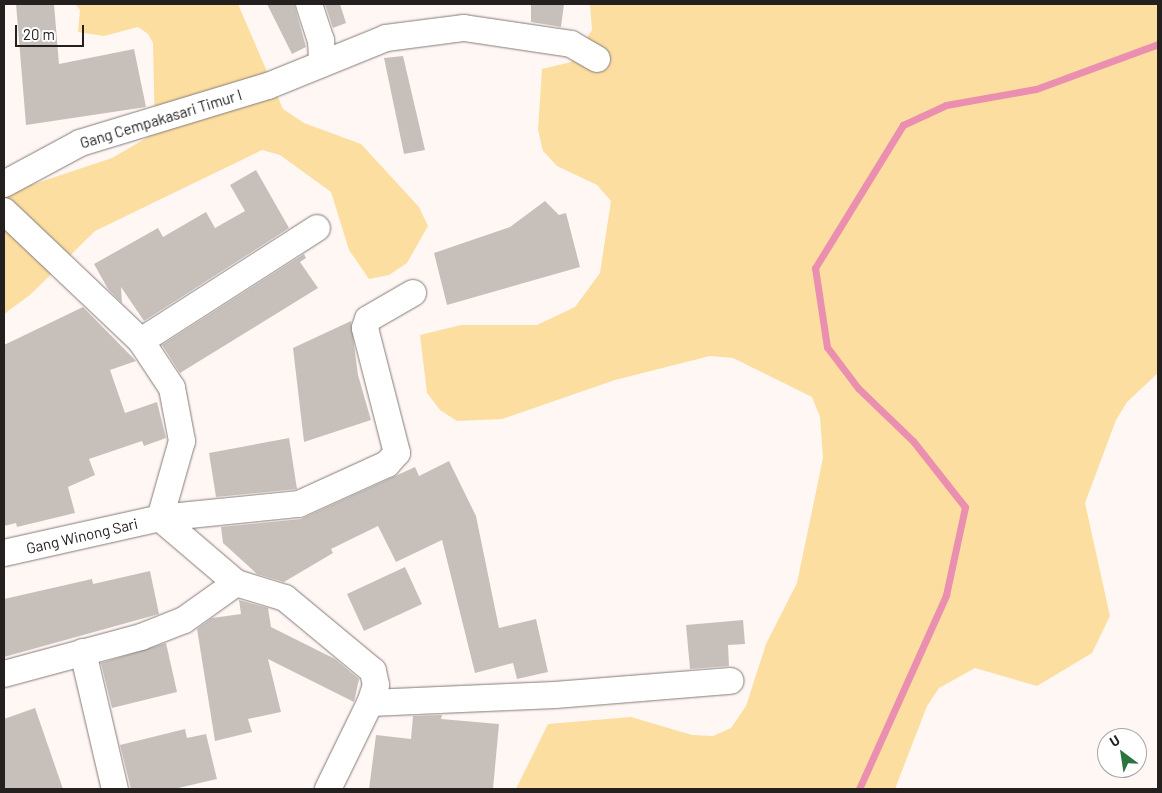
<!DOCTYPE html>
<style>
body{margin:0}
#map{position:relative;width:1162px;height:793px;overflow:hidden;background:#fff7f4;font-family:Barlow,sans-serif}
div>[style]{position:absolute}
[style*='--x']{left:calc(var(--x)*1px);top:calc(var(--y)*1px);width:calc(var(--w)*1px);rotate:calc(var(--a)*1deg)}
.green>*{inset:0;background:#fcdea1}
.stream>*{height:7px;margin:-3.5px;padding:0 3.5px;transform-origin:3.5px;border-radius:3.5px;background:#ea8faf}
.building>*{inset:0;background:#c7c0ba}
.roads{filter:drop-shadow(0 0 1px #837b78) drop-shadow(0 0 1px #837b78)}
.minor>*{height:26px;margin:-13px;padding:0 13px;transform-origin:13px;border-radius:13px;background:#fff}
span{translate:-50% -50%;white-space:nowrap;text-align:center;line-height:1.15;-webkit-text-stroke:4px #fff;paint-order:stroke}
.street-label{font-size:15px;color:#23201f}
.frame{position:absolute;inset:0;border:5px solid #23201f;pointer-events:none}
.north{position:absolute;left:1097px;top:728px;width:50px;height:50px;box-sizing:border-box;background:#fff;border:1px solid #a7a6a5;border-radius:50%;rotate:329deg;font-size:14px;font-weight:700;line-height:20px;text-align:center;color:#23201f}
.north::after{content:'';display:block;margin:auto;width:18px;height:22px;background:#2d733f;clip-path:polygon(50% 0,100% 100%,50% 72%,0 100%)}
.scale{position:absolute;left:15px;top:25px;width:69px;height:22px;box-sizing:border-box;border:2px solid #23201f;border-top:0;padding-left:6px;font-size:15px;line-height:18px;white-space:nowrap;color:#23201f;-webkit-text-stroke:4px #fff;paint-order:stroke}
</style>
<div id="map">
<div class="green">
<div style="clip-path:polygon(75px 4px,238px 4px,283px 109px,304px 123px,361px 144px,419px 207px,428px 226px,407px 263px,389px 275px,369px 279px,349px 250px,331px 192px,280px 155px,262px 150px,95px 231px,30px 295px,4px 314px,4px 199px,28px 186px,112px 158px,155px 133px,153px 43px,148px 34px,138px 27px,104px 36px,78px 32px,80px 10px)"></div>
<div style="clip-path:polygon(590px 4px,1158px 4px,1158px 373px,1127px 402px,1116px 420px,1085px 503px,1110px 616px,1092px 653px,1037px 686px,975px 668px,939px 688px,927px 706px,895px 789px,516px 789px,548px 724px,631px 717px,692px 735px,713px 736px,731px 728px,746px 706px,766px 644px,797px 583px,823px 458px,820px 417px,812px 397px,733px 358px,710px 356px,615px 380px,502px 419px,457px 421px,440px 410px,427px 393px,420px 335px,461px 325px,537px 325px,575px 307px,600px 273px,611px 201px,597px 185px,557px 166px,543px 151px,538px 130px,542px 69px,571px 62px,592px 30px)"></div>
</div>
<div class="stream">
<div style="--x:859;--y:789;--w:213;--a:-65.8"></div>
<div style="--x:946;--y:595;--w:90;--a:-77.8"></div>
<div style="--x:965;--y:507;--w:84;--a:-128.2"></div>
<div style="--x:913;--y:441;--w:76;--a:-136.1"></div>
<div style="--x:858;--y:388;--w:51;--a:-127.1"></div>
<div style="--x:827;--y:347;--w:80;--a:-98.6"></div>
<div style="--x:815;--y:268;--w:168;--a:-58.4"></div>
<div style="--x:903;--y:125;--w:47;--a:-24.9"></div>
<div style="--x:946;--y:105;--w:91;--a:-10.1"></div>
<div style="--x:1036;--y:89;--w:130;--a:-20.2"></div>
</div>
<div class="building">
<div style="clip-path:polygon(16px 4px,54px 4px,59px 64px,134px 49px,146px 107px,26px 125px)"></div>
<div style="clip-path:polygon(267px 4px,294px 4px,306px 47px,292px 54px)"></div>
<div style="clip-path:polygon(325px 4px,340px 4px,346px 23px,333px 28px)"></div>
<div style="clip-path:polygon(531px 4px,564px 4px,561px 27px,531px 22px)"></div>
<div style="clip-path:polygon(403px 56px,425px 150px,404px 154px,384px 58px)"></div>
<div style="clip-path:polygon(256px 170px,289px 228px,144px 321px,121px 287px,122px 303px,108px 289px,94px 264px,158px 228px,163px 237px,206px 212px,215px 228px,245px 211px,230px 185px)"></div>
<div style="clip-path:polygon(545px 201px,559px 215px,566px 213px,580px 267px,447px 305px,434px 253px,510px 227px)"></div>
<div style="clip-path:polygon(304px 254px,306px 258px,300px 262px,318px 288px,180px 373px,162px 345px)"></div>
<div style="clip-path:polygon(83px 307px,136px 361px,110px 370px,125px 413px,157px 402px,166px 438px,144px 446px,142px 441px,89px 459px,95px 475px,68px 487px,75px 513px,17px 527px,16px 523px,4px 526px,4px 345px)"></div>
<div style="clip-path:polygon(351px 321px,358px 375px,371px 420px,304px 442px,293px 348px)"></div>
<div style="clip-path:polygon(289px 438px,297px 489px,216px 497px,209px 453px)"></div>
<div style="clip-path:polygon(449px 461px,476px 516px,499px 628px,536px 619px,548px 672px,517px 679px,513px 663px,475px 673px,442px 540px,396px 562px,378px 526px,331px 549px,333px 553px,284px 582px,257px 574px,223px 543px,221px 527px,301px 519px,415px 467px,419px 476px)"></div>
<div style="clip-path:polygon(405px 567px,422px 604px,364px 631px,347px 594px)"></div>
<div style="clip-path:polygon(150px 571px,159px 614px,4px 657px,4px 599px,92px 579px,93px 584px)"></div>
<div style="clip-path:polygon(239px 600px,268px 608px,271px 627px,335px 659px,359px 679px,354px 702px,268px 659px,281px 712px,248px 719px,252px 732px,215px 741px,197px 629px,212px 618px,241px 614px)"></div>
<div style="clip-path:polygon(743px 620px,745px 644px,728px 645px,729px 666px,690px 669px,686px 625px)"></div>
<div style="clip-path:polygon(166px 643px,177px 692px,112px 708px,101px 663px)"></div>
<div style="clip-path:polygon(35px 708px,63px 789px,4px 789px,4px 719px)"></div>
<div style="clip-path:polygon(442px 715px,441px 719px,499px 724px,493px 789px,369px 789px,376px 735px,411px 739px,413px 716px)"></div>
<div style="clip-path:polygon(185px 729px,187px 738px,206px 734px,217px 779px,174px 789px,131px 789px,120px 745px)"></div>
</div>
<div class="roads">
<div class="minor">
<div style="--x:309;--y:4;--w:38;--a:72"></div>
<div style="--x:321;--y:40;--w:22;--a:87"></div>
<div style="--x:4;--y:184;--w:86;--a:-28.3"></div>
<div style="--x:80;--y:143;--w:196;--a:-16.9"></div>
<div style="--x:268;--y:86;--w:127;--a:-22.1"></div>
<div style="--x:386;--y:38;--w:79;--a:-7.3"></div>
<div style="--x:464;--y:28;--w:108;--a:8.5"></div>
<div style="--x:571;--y:44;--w:30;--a:30"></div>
<div style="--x:4;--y:211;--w:189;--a:43.5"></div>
<div style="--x:141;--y:341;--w:56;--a:56.6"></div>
<div style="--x:172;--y:388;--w:54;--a:79.3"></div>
<div style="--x:182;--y:441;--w:80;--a:105.9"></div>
<div style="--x:160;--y:518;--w:100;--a:40.5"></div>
<div style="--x:141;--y:341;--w:209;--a:-32.7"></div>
<div style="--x:4;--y:553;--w:160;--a:-12.6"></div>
<div style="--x:160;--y:518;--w:140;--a:-5.8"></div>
<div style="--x:299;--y:504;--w:97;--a:-24.4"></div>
<div style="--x:387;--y:464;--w:15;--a:-48"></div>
<div style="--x:397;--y:453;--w:129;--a:-104.4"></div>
<div style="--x:365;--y:328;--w:9;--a:-72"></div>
<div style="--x:368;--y:319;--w:52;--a:-30"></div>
<div style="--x:236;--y:583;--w:51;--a:17"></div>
<div style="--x:285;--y:598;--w:114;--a:39.7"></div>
<div style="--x:373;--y:671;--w:14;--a:78"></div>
<div style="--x:376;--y:685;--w:19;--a:108"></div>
<div style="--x:370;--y:703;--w:96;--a:116"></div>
<div style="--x:83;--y:652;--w:141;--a:76.9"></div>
<div style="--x:4;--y:674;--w:142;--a:-15.1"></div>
<div style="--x:141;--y:637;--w:46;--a:-21.6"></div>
<div style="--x:184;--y:620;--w:64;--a:-35.4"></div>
<div style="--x:370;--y:703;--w:185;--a:-2.5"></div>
<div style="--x:555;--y:695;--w:176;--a:-4.6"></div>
</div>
</div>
<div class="street-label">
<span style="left:161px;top:119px;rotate:-17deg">Gang Cempakasari Timur I</span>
<span style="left:82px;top:536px;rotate:-13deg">Gang Winong Sari</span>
</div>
<div class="frame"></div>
<div class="north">U</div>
<div class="scale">20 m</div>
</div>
